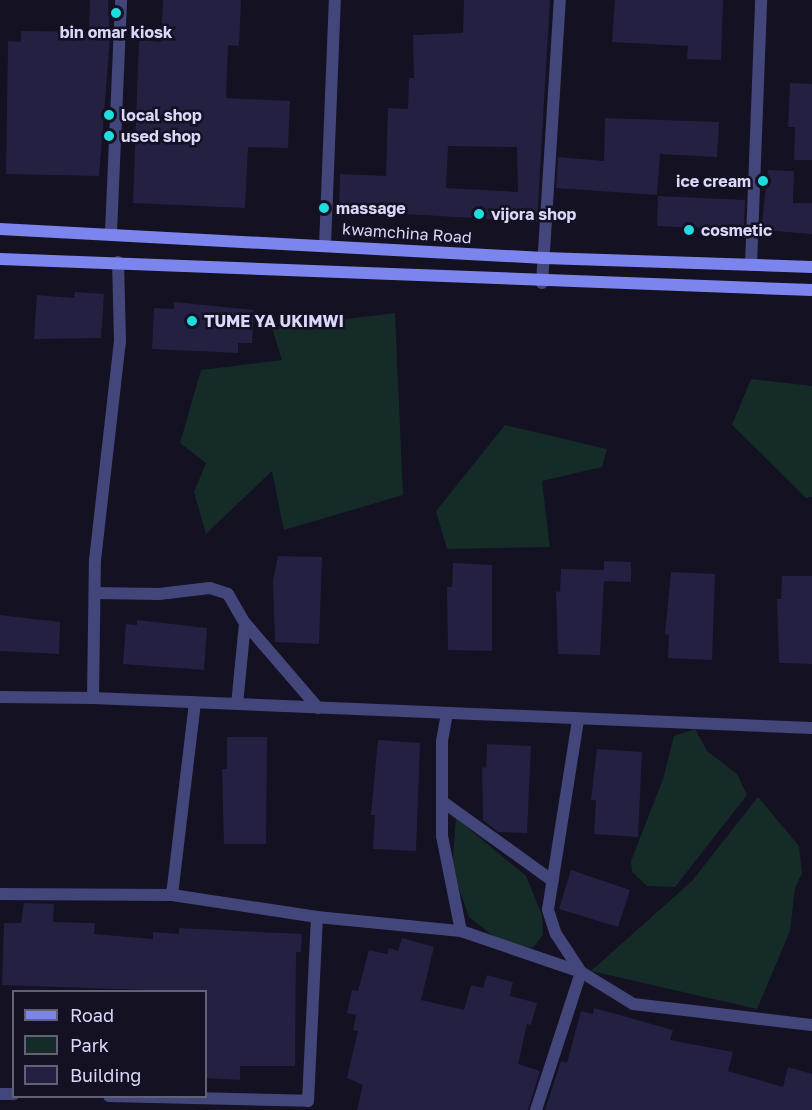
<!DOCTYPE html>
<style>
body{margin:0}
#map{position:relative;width:812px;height:1110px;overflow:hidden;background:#131122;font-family:"Golos Text",sans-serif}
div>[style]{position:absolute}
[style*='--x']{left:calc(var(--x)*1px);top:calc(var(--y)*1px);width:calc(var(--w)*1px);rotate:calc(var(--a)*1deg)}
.green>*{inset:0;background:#152b28}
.building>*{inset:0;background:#242041}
.street>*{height:12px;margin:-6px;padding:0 6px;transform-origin:6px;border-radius:6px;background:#43467b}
.secondary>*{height:12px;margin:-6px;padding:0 6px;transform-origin:6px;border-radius:6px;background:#7c84ed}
.dots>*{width:16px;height:16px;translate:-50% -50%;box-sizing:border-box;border:3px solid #131122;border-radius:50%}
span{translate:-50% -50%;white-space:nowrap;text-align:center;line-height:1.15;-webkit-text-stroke:5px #131122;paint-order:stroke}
.poi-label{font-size:16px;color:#d9d8fa;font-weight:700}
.left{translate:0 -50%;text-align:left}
.right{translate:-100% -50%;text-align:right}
.street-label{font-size:16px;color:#d9d8fa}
.legend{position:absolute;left:12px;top:990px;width:195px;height:108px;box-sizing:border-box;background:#131122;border:2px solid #626178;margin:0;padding:8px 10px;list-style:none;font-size:18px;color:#d9d8fa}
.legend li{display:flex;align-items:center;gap:12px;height:30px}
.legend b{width:30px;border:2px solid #626178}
</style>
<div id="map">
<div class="green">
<div style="clip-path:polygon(395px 313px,403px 495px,284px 530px,272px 471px,206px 534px,194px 492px,206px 463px,180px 443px,201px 370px,282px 360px,272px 328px)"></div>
<div style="clip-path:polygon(751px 379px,812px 386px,812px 497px,806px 498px,732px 425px)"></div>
<div style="clip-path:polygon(505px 425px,607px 449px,602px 467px,542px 481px,550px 547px,447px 549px,436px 511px)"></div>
<div style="clip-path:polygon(695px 729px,707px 751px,737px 774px,747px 795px,675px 887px,647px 886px,632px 872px,631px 861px,663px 779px,674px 736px)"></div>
<div style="clip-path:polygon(758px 797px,799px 846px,802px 873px,795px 888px,790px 931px,757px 1009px,591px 971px,692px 881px)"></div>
<div style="clip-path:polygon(456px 818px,526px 876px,542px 915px,543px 935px,533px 948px,501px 942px,469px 917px,452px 869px)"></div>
</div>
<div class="building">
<div style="clip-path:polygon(90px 0,108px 0,110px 39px,99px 176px,6px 174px,8px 41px,21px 42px,21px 31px,89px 32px)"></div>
<div style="clip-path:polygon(163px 0,241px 0,239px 46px,228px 45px,226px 98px,290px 101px,288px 148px,248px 147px,245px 208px,133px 203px,139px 40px,161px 42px)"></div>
<div style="clip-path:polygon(evenodd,464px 0,550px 0,537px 222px,339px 210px,340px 174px,386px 176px,388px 108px,408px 109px,409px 78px,414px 78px,413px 35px,463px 33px,464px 0,448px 146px,517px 147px,518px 192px,446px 188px,448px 146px)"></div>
<div style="clip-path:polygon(615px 0,723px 0,721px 60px,687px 59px,688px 46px,612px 42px)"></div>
<div style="clip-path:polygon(790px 83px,812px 84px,812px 160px,794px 160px,795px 127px,788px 127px)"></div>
<div style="clip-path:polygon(605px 118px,719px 122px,717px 157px,660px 154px,657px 195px,556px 188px,558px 157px,604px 161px)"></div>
<div style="clip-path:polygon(768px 170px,794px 171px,793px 203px,812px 203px,812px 234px,761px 230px)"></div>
<div style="clip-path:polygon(658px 196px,745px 200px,744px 230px,657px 226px)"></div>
<div style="clip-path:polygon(75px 292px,104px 294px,101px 338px,34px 339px,37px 295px,74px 298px)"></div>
<div style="clip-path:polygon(174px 302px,254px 310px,252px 343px,238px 343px,238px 353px,152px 349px,154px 308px,174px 309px)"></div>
<div style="clip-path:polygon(278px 556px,322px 557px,319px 644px,275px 642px,273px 580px)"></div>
<div style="clip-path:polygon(604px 561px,631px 562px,631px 582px,604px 581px,600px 655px,558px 654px,556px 591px,560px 592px,561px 569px,604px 570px)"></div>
<div style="clip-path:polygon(453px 563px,492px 565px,492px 651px,448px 650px,447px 587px,452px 587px)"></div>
<div style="clip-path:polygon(671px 572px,715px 574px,712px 660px,668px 658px,669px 635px,665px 634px)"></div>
<div style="clip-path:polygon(782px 576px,812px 576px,812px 664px,779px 663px,777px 599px,781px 599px)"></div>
<div style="clip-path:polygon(0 615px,60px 622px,59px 654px,0 651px)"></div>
<div style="clip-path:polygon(137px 620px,207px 628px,204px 670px,123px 664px,126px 624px,137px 625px)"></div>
<div style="clip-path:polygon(227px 737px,267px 737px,266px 844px,224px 844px,222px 769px,227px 769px)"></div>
<div style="clip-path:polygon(378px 740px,420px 743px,416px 851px,373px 849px,375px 815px,371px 815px)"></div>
<div style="clip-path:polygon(487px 744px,531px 746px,527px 833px,498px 832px,483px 820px,482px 767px,486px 768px)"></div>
<div style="clip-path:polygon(597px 749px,642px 752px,638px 837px,594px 834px,596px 800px,591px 800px)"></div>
<div style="clip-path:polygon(571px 870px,630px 890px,618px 927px,559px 909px)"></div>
<div style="clip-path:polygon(24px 903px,54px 904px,53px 922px,95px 923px,94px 934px,153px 939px,153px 932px,179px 934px,179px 928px,302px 934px,301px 952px,296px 952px,295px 1066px,240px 1066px,240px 1080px,206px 1078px,206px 992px,2px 985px,4px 923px,21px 923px)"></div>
<div style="clip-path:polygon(402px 938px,434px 947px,421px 1000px,464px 1010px,471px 985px,483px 988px,487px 975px,513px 982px,510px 996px,537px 1003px,531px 1025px,527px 1024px,518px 1064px,540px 1071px,528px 1110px,357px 1110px,363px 1085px,347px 1078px,358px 1031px,353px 1030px,356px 1015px,347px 1013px,352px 990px,358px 991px,369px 950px,387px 954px,389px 948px,398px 951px)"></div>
<div style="clip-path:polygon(594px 1008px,673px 1030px,670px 1040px,733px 1052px,728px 1071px,783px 1087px,788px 1067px,812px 1074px,812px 1110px,545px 1110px,561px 1061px,567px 1063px,581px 1011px,593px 1014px)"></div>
</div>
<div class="street">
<div style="--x:111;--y:232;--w:232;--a:-87.5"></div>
<div style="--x:325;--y:245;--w:245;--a:-87.7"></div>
<div style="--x:751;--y:265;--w:265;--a:-87.8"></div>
<div style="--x:542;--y:283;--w:284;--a:-86.4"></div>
<div style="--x:96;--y:593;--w:63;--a:0.9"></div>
<div style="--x:159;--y:594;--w:51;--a:-6.7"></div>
<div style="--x:210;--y:588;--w:19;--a:18"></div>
<div style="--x:228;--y:594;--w:34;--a:60"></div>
<div style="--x:245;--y:623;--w:81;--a:95.6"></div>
<div style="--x:245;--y:623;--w:112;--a:49.3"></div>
<div style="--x:0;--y:697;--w:93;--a:0.6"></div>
<div style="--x:93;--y:698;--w:138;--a:-89.2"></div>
<div style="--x:95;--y:560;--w:219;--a:-83.5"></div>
<div style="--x:120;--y:342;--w:80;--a:-91.4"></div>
<div style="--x:93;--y:698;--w:720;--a:2.39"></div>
<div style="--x:447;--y:713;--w:28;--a:100"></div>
<div style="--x:442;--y:741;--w:95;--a:90"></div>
<div style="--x:442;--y:836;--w:97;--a:78.7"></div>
<div style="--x:578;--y:720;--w:192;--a:99"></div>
<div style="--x:548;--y:910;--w:25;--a:72"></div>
<div style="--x:556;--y:934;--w:45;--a:56.7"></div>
<div style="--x:443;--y:802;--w:135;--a:35.7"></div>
<div style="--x:0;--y:894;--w:172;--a:0.3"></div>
<div style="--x:172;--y:895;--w:147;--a:8.6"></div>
<div style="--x:317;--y:917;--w:145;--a:5.6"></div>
<div style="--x:461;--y:931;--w:127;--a:18.9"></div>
<div style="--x:581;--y:972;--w:61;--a:31.6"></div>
<div style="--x:633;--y:1004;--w:180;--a:6.7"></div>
<div style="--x:172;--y:895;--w:194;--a:-83.2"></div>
<div style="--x:0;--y:1094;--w:14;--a:0"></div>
<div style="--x:109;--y:1096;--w:199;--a:1.4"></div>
<div style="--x:308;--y:1101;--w:184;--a:-87.2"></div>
<div style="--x:536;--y:1110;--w:145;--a:-71.9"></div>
</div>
<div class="secondary">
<div style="--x:0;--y:229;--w:545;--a:3.05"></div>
<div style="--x:544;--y:258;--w:268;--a:1.9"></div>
<div style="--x:0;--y:259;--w:813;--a:2.19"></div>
</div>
<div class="dots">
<div style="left:116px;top:13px;background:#1fddde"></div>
<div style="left:109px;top:115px;background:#1fddde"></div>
<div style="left:109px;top:136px;background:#1fddde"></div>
<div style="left:763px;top:181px;background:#1fddde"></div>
<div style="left:324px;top:208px;background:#1fddde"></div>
<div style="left:479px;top:214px;background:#1fddde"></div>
<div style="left:689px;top:230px;background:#1fddde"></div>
<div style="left:192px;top:321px;background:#1fddde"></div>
</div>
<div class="poi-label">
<span style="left:116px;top:32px">bin omar kiosk</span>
<span class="left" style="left:121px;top:115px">local shop</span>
<span class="left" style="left:121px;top:136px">used shop</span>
<span class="right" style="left:751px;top:181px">ice cream</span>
<span class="left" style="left:336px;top:208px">massage</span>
<span class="left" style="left:491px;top:214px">vijora shop</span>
<span class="left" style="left:701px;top:230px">cosmetic</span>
<span class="left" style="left:204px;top:321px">TUME YA UKIMWI</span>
</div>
<div class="street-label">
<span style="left:407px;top:233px;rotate:4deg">kwamchina Road</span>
</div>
<ul class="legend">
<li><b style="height:8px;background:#7c84ed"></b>Road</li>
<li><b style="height:16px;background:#152b28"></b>Park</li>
<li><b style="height:16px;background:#242041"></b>Building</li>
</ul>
</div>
